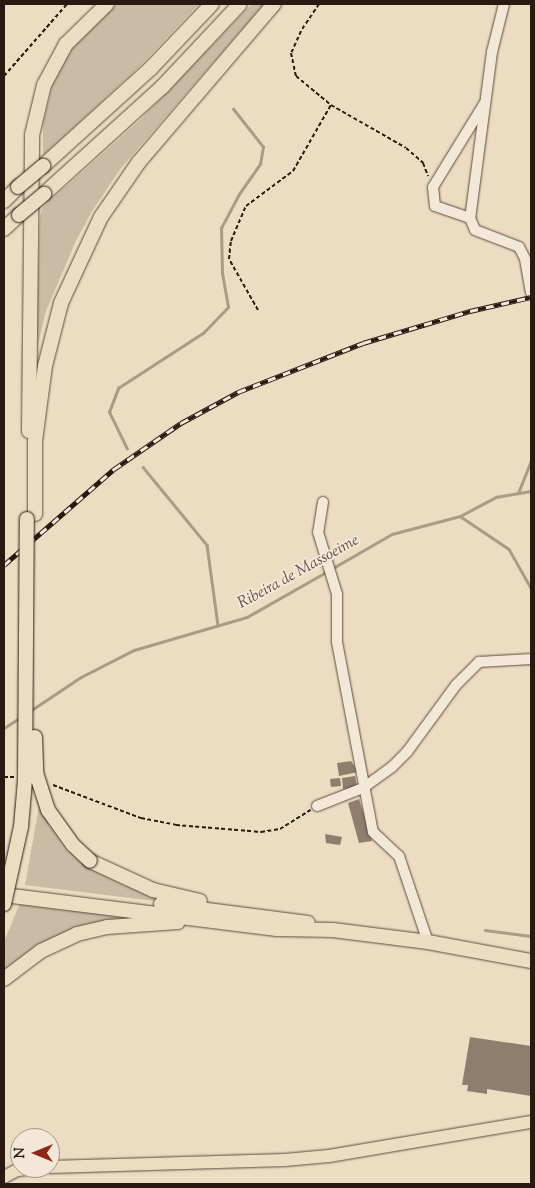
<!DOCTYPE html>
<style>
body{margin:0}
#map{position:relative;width:535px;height:1188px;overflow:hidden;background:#ecdcc2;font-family:"Sorts Mill Goudy",serif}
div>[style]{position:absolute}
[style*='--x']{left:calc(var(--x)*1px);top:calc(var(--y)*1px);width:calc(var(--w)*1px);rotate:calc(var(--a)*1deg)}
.green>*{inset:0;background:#cbbba4}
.stream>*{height:2.5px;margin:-1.25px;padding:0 1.25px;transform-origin:1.25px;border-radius:1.25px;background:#aa9a86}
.building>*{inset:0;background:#8f7e6d}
.path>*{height:2px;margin-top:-1px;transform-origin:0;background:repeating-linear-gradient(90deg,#2b1911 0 4px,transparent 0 6.5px)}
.roads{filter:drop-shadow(0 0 1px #5b4a3d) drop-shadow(0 0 1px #5b4a3d)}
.minor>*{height:10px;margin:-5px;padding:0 5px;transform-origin:5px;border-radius:5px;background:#f3e8d7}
.major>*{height:12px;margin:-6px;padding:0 6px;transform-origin:6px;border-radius:6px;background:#ecdcc2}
.highway>*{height:14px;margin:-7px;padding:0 7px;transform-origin:7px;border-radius:7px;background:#ecdcc2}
.rail>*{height:4.5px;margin-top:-2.25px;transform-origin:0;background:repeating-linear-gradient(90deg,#f3e8d7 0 8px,#2b1911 0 16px);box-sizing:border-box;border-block:1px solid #2b1911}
.bridges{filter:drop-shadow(0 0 1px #2b1911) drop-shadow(0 0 1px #2b1911)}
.highway-bridge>*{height:14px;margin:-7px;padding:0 7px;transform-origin:7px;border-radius:7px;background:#ecdcc2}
span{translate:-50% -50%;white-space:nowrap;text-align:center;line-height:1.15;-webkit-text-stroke:4px #f3e8d7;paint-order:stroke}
.water-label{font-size:16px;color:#5e4d40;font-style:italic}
.frame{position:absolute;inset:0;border:5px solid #2b1911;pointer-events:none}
.north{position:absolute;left:10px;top:1128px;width:50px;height:50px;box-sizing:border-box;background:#f3e8d7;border:1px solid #a39588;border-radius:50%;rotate:270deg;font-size:14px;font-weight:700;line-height:20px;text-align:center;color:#2b1911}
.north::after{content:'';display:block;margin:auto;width:18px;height:22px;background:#8f2418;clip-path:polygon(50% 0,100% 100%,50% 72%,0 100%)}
</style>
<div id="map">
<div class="green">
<div style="clip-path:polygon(117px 4px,199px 4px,140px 66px,43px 156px,43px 124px,56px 71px,85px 26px)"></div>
<div style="clip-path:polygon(252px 4px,264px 4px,121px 168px,92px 211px,76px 241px,46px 311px,35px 357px,40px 216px,43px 207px,139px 121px)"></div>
<div style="clip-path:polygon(40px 801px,49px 826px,66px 851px,86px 868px,88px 866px,123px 885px,179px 904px,25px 885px)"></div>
<div style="clip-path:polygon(20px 903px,154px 919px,109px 922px,4px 973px,4px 942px)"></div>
</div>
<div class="stream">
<div style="--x:127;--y:449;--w:41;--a:-115.9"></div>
<div style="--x:109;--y:412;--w:26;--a:-69"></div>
<div style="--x:118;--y:388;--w:101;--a:-32.9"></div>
<div style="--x:203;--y:333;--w:36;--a:-46"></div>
<div style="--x:228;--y:307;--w:34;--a:-100"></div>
<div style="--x:222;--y:274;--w:46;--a:-91.2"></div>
<div style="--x:221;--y:228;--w:38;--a:-62"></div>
<div style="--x:239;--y:194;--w:37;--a:-55"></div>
<div style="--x:260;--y:164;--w:17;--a:-80"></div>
<div style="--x:263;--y:147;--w:48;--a:-128.3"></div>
<div style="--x:143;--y:467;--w:101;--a:50.6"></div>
<div style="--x:207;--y:545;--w:81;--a:82.2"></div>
<div style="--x:518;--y:493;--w:35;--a:-68"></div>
<div style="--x:460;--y:516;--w:41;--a:-27.8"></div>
<div style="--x:496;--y:497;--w:36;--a:-10"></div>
<div style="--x:333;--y:568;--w:68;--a:-30"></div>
<div style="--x:392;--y:534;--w:70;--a:-14.8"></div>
<div style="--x:460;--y:516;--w:59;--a:34"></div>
<div style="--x:509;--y:549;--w:45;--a:60.6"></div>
<div style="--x:30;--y:711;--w:61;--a:-33.7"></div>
<div style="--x:81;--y:677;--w:59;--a:-27"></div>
<div style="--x:134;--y:650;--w:118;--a:-16.3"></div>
<div style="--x:247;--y:617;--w:93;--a:-29.6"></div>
<div style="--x:4;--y:728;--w:20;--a:-33"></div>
<div style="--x:485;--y:930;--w:46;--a:7.4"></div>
</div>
<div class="building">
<div style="clip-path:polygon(351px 761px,358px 772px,339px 776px,337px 763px)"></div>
<div style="clip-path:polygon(355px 776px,357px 787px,343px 789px,342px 778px)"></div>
<div style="clip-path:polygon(340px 778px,341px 786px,331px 787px,330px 779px)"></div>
<div style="clip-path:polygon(359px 799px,372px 841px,359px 843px,348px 803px)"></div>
<div style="clip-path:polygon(325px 834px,342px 837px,340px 845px,326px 843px)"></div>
<div style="clip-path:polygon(470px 1037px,531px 1046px,531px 1096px,487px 1089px,487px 1094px,467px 1091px,468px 1085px,462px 1085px)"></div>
</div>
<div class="path">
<div style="--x:319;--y:4;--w:32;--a:124"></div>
<div style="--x:301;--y:31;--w:24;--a:114"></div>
<div style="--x:291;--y:53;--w:24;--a:78"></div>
<div style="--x:296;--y:76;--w:45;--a:39.6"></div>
<div style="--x:331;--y:105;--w:86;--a:29.8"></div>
<div style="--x:406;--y:148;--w:23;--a:41"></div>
<div style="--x:423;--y:163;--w:14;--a:69"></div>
<div style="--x:4;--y:76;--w:96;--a:-48.8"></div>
<div style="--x:258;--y:310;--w:59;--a:-119.6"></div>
<div style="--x:229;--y:259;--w:18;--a:-84"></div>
<div style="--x:231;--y:241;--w:38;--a:-67"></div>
<div style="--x:246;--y:206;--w:59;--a:-36.7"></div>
<div style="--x:293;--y:171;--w:76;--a:-60.1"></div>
<div style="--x:4;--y:777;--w:10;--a:0"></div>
<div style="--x:53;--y:785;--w:94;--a:20.6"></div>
<div style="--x:141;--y:818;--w:36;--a:11"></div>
<div style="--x:176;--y:825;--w:85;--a:4.7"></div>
<div style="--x:261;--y:832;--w:19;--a:-9"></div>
<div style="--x:280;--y:829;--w:36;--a:-32"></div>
</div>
<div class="roads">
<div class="minor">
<div style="--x:504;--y:4;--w:49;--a:104"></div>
<div style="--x:492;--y:52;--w:167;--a:97.5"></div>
<div style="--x:470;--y:218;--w:13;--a:67"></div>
<div style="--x:475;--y:230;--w:47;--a:21.1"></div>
<div style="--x:519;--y:247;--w:13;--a:63"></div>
<div style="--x:525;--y:259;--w:34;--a:80"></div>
<div style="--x:470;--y:218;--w:37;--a:-161"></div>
<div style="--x:435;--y:206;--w:19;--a:-96"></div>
<div style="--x:433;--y:187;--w:97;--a:-58.4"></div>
<div style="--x:323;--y:502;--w:30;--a:99"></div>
<div style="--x:318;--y:532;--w:65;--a:73"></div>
<div style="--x:337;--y:594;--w:48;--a:90"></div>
<div style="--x:337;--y:642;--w:193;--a:79.3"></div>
<div style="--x:373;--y:832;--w:35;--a:43"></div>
<div style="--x:399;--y:856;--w:91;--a:71.4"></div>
<div style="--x:317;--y:806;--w:49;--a:-21.4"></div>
<div style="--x:363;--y:788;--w:36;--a:-36"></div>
<div style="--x:392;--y:767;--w:21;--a:-45"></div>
<div style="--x:407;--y:752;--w:83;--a:-53.8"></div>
<div style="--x:456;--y:685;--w:33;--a:-45"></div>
<div style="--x:479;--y:662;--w:52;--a:-3.3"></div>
</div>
<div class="major">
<div style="--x:50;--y:1167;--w:235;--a:-1.7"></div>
<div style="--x:285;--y:1160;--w:44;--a:-5.2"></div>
<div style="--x:329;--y:1156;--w:205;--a:-9.6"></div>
<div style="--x:4;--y:1177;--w:15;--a:-28"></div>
<div style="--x:17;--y:1170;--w:24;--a:-5"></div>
</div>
<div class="highway">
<div style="--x:43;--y:166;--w:146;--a:-42.2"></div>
<div style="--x:151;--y:68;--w:88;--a:-46.4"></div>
<div style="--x:44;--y:194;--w:161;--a:-42.2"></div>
<div style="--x:163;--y:86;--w:112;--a:-46.8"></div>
<div style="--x:4;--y:201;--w:20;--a:-45"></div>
<div style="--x:4;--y:229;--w:21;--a:-43"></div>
<div style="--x:29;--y:431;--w:296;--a:-89.4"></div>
<div style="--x:32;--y:135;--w:51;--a:-76.5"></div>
<div style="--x:44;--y:85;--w:47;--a:-61.8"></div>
<div style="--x:66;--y:44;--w:57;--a:-44.3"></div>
<div style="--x:35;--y:514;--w:73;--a:-90"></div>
<div style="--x:35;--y:441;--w:76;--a:-82.4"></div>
<div style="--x:45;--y:366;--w:65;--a:-75.7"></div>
<div style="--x:61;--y:303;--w:95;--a:-65.1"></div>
<div style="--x:101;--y:217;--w:67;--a:-55.4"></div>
<div style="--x:139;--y:162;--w:208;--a:-49.5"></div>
<div style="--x:90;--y:861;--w:69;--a:24.7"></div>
<div style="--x:153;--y:890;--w:48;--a:13.2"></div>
<div style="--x:4;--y:895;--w:275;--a:7.1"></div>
<div style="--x:277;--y:929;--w:56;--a:1"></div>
<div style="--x:333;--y:930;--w:96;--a:7.2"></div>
<div style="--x:428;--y:942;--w:105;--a:10.5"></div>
<div style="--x:161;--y:904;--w:148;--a:7.4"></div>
<div style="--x:4;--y:979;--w:46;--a:-37.1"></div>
<div style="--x:41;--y:951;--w:40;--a:-25"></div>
<div style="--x:77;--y:934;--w:31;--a:-13"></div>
<div style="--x:107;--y:927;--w:71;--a:-4"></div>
</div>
</div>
<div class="rail">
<div style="--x:4;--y:565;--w:146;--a:-41.1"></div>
<div style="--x:114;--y:469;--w:81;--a:-34.5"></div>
<div style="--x:181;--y:423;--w:65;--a:-28.5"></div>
<div style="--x:238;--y:392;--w:134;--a:-21.4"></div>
<div style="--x:363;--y:343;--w:112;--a:-16.7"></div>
<div style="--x:470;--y:311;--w:63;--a:-12.9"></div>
</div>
<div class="bridges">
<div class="highway-bridge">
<div style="--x:18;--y:187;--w:33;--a:-40"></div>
<div style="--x:19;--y:215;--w:33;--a:-40"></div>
<div style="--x:35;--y:737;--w:36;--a:88"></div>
<div style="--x:36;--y:773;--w:39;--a:72"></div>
<div style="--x:48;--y:810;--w:43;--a:54.5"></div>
<div style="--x:73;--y:845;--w:23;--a:43"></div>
<div style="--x:4;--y:904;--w:79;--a:-77.6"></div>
<div style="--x:21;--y:827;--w:47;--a:-85.1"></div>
<div style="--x:25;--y:780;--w:261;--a:-89.6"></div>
</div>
</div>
<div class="water-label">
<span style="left:299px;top:573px;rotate:-29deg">Ribeira de Massoeime</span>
</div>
<div class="frame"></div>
<div class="north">N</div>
</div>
